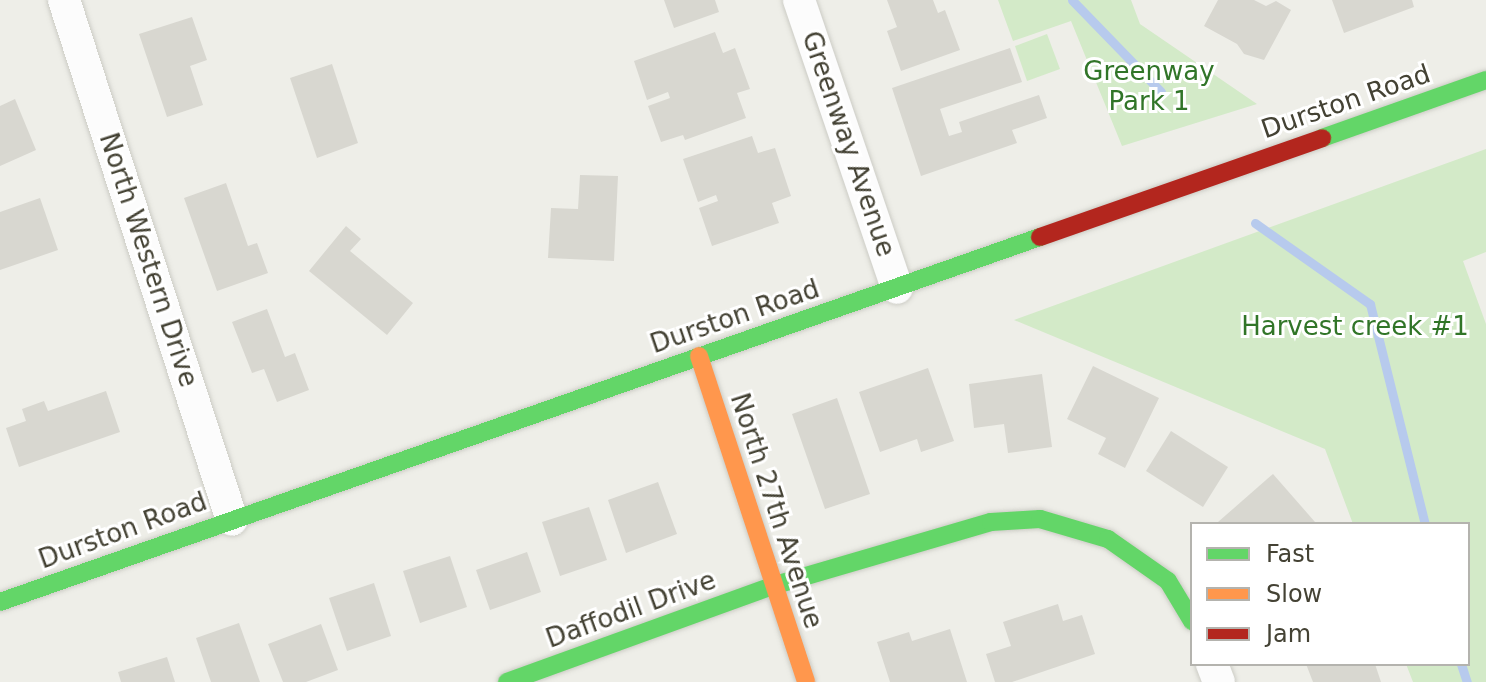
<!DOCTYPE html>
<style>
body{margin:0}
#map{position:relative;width:1486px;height:682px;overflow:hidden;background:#eeeee8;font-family:"DejaVu Sans",sans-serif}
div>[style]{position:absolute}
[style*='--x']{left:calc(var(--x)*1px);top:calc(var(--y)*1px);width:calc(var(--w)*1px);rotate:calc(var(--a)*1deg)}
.green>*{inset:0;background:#d3eac8}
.stream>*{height:9px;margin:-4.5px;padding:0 4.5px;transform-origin:4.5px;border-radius:4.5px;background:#b7caed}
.building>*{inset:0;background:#d8d7d0}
.roads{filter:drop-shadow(0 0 2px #ccccc5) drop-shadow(0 0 2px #ccccc5)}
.street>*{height:32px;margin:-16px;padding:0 16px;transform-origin:16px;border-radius:16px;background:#fcfcfc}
.fast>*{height:18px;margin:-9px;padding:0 9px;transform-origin:9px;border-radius:9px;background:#63d668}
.slow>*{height:18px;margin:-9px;padding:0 9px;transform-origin:9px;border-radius:9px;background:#ff974d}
.jam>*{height:18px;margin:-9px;padding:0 9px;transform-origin:9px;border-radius:9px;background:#b3261e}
span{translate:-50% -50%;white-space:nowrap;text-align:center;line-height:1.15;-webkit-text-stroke:6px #fff;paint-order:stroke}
.park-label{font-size:26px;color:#317528}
.street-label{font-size:26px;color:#444234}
.legend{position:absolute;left:1190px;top:522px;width:280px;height:144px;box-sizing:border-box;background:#fff;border:2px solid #b4b3ae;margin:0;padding:10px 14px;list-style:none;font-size:24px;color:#444234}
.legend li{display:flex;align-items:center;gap:16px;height:40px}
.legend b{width:40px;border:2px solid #b4b3ae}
</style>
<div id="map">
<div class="green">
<div style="clip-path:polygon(998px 0,1131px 0,1140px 24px,1257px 104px,1122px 146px,1071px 21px,1013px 41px)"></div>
<div style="clip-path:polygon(1047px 34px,1060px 69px,1027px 81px,1015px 46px)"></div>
<div style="clip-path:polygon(1486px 149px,1486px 252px,1463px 261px,1486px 324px,1486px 682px,1413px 682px,1406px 664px,1468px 664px,1468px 524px,1353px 524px,1325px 449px,1014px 320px)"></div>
</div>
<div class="stream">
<div style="--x:1072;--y:0;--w:128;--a:45.9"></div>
<div style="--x:1255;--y:223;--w:141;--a:35.2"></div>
<div style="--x:1370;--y:304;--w:227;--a:76"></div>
<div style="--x:1461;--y:664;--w:19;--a:72"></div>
</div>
<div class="building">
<div style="clip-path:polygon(664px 0,715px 0,719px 12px,674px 28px)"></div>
<div style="clip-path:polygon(887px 0,933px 0,938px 13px,945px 10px,960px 50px,901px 71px,887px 31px,897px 27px)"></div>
<div style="clip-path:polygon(1218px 0,1254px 0,1266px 6px,1276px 1px,1291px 10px,1264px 60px,1244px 54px,1237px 44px,1204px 26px)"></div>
<div style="clip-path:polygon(1332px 0,1412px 0,1414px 7px,1344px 33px)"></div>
<div style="clip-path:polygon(192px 17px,207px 60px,190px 66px,203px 105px,167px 117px,139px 34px)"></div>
<div style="clip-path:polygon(715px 32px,723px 53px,735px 48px,750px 89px,737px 93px,746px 118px,685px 140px,683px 135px,661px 142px,648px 106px,670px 98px,668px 92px,647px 100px,634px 61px)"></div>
<div style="clip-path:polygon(1010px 48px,1022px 82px,940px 109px,949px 136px,962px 132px,959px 122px,1039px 95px,1047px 118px,1012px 130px,1017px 143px,921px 176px,892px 88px)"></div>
<div style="clip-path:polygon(332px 64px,358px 143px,317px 158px,290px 78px)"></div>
<div style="clip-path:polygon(15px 99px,36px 150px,0 166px,0 106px)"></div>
<div style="clip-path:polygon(752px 136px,758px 153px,775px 148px,791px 196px,772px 203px,779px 223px,712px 246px,699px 208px,718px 201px,716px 195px,698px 202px,683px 159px)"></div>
<div style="clip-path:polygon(580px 175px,618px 176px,614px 261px,548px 258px,551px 208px,578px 209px)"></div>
<div style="clip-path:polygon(226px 183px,248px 246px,257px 243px,268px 273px,217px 291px,184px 198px)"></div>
<div style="clip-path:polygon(40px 198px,58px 250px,0 270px,0 212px)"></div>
<div style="clip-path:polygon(346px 226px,361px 239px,350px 251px,413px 303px,387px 335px,309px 271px)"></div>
<div style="clip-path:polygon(267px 309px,285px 357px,295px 353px,309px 390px,277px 402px,264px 369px,252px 373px,232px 322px)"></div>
<div style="clip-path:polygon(1093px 366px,1159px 398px,1125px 468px,1098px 454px,1106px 438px,1067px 419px)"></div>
<div style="clip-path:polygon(928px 368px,954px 441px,921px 452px,917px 439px,880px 452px,859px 392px)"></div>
<div style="clip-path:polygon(1042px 374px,1052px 447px,1008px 453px,1004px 424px,974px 428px,969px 384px)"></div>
<div style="clip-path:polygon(106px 391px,120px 432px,19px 467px,6px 428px,26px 421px,22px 409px,44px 401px,48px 411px)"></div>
<div style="clip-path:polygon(837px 398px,870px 494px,825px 509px,792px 414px)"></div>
<div style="clip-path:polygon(1171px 431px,1228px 467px,1203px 507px,1146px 471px)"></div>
<div style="clip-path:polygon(1273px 474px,1315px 522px,1219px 524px,1218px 522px)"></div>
<div style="clip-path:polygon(658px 482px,677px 534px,626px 553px,608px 500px)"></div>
<div style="clip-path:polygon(589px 507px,607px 560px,560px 576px,542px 522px)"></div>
<div style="clip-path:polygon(527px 552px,541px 592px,490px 610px,476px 570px)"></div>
<div style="clip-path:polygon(450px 556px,467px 607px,420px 623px,403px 571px)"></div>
<div style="clip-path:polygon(374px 583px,391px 636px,347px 651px,329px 598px)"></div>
<div style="clip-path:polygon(1058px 604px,1063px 621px,1082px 615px,1095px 654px,1012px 682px,995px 682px,986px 654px,1011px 646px,1003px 622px)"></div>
<div style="clip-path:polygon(239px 623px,260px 682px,211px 682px,196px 638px)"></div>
<div style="clip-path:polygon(321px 624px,338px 670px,306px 682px,283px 682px,268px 644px)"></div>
<div style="clip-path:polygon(950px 629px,967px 682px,890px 682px,877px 642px,909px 632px,912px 641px)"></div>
<div style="clip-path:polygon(167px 657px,175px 682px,121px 682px,118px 672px)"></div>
<div style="clip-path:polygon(1306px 664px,1375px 664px,1381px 682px,1313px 682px)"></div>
</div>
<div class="roads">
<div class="street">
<div style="--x:64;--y:0;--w:546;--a:72.1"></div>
<div style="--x:799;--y:0;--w:304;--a:71.2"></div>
<div style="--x:1212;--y:664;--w:19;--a:69"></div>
</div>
<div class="fast">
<div style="--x:1322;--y:138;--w:174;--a:-19.5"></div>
<div style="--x:0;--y:602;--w:1102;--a:-19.34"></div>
<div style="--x:507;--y:682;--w:282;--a:-19.9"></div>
<div style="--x:772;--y:586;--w:228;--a:-16.3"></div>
<div style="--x:991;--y:522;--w:49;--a:-3.5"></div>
<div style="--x:1040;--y:519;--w:71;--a:16.4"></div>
<div style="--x:1108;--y:539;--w:73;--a:35"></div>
<div style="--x:1168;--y:581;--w:47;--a:59"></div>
</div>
<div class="slow">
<div style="--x:699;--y:356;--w:343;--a:71.8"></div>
</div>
<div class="jam">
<div style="--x:1040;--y:237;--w:299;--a:-19.3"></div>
</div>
</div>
<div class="park-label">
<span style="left:1149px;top:87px">Greenway<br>Park 1</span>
<span style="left:1355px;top:327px">Harvest creek #1</span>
</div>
<div class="street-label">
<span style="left:1346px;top:102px;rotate:-19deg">Durston Road</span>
<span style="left:848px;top:144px;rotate:71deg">Greenway Avenue</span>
<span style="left:148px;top:260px;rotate:72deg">North Western Drive</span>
<span style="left:735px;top:317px;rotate:-19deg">Durston Road</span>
<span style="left:776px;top:511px;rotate:72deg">North 27th Avenue</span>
<span style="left:123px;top:531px;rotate:-20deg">Durston Road</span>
<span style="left:631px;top:610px;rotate:-20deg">Daffodil Drive</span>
</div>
<ul class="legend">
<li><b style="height:10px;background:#63d668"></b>Fast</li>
<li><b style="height:10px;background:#ff974d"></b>Slow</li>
<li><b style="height:10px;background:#b3261e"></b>Jam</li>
</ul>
</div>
